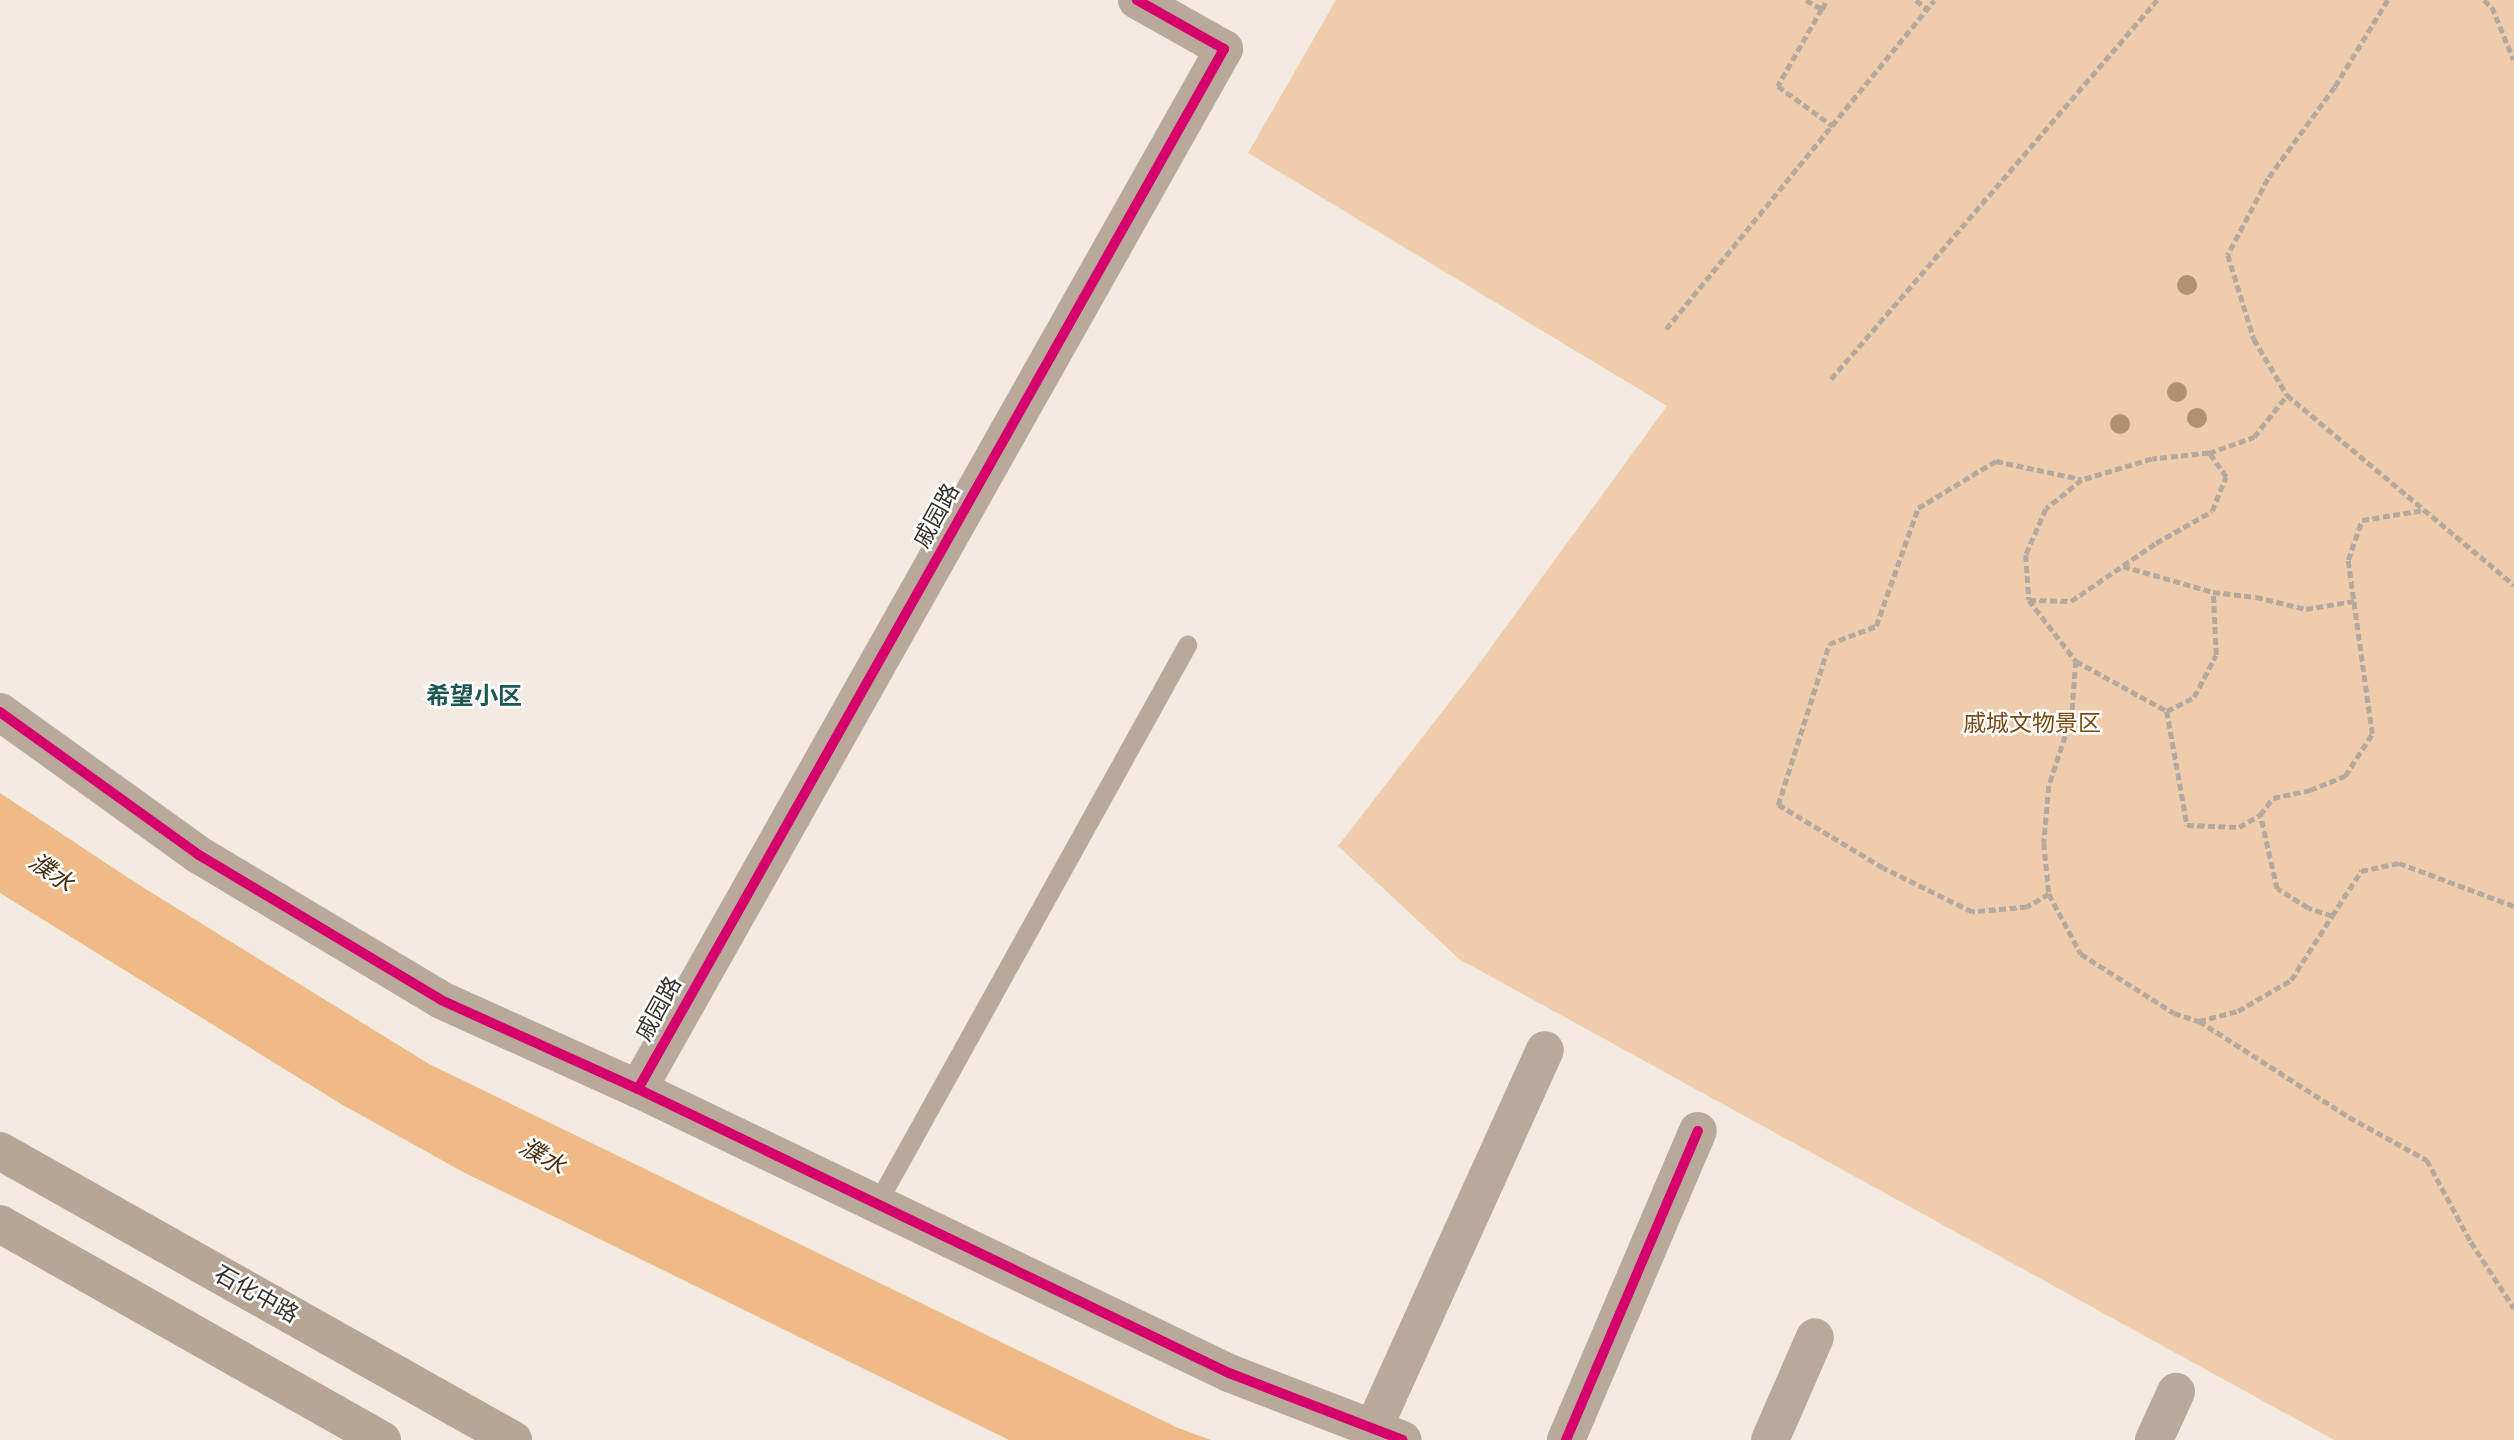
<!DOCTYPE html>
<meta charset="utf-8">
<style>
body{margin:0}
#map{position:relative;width:2514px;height:1440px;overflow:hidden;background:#f3eae2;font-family:"Sofia Sans Condensed","Noto Sans SC",sans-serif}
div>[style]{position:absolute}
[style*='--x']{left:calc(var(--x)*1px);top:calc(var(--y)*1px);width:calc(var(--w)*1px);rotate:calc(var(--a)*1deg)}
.green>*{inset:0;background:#efccac}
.water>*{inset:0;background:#efba85}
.path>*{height:4.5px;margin-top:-2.25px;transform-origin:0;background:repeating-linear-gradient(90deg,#b4a99e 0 7px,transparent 0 10.5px)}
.service>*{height:19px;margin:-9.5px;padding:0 9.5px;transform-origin:9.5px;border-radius:9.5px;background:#b8a99b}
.minor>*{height:38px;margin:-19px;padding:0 19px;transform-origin:19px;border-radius:19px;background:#b8a99b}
.secondary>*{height:38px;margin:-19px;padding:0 19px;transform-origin:19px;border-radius:19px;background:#b7a695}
.cycleway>*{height:10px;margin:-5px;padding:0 5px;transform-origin:5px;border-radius:5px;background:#d6006c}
.trees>*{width:20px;height:20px;margin:-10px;border-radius:50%;background:#b09271}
span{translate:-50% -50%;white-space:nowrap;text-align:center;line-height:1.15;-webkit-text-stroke:5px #fff;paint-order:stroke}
.street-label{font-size:23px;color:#38312c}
.park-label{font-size:23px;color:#794a14}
.neighbourhood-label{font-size:24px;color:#1d5752;font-weight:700}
.water-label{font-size:24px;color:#4a2d0e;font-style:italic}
</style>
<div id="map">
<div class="green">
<div style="clip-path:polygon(1336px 0,2514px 0,2514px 1440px,2334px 1440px,1459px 959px,1338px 846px,1473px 672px,1667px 406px,1248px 153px)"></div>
</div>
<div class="water">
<div style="clip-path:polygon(0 793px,136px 883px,429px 1064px,1178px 1428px,1211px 1440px,1009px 1440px,463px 1172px,341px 1104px,0 893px)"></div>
</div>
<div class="path">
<div style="--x:1806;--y:0;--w:18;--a:29"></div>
<div style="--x:1822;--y:9;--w:10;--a:-61"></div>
<div style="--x:1916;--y:0;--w:14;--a:39"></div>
<div style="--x:2388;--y:0;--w:102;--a:121.3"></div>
<div style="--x:2335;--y:87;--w:114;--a:126.1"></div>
<div style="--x:2268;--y:179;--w:86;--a:117.8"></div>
<div style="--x:2228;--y:255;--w:88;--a:72.8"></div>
<div style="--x:2254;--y:339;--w:65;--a:59.5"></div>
<div style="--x:2287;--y:395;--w:296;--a:39.9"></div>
<div style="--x:2484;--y:0;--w:11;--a:41"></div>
<div style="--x:2492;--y:7;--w:57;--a:67.5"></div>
<div style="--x:1822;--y:9;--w:89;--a:119.7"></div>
<div style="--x:1778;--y:86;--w:68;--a:36"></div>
<div style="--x:1666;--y:329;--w:424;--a:-50.8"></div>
<div style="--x:1831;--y:379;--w:500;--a:-49.3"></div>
<div style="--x:2209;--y:453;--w:48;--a:-19.6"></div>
<div style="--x:2254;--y:437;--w:53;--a:-51.8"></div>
<div style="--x:2123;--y:566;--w:94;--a:16.1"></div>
<div style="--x:2213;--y:592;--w:43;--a:6.6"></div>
<div style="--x:2256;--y:597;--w:51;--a:13.5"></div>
<div style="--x:2306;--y:609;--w:49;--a:-9.5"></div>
<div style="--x:2029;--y:600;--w:42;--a:1.4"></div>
<div style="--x:2071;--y:601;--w:103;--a:-34.3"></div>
<div style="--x:2156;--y:543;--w:64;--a:-29.7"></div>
<div style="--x:2212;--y:511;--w:37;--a:-68"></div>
<div style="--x:2226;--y:477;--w:29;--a:-125"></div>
<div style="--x:2209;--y:453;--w:57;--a:174"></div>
<div style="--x:2152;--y:459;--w:73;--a:163.3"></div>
<div style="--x:2082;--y:480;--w:46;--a:141.1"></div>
<div style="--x:2046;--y:509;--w:50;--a:113.5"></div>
<div style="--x:2026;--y:555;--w:45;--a:86.2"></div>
<div style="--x:2029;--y:600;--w:77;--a:52.4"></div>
<div style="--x:2076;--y:661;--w:55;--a:94.2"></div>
<div style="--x:2072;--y:716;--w:74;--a:108.2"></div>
<div style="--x:2049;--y:786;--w:57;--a:95"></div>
<div style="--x:2044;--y:843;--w:51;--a:84.4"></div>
<div style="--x:2049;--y:894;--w:68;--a:61.9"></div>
<div style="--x:2081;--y:954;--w:110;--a:32.4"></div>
<div style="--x:2174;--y:1013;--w:26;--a:18"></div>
<div style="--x:2199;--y:1021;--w:178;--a:32.6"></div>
<div style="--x:2349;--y:1117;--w:89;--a:28.9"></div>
<div style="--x:2427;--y:1160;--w:93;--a:61.8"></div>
<div style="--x:2471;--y:1242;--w:79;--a:56.9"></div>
<div style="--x:2076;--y:661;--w:104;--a:28.8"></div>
<div style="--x:2167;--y:711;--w:30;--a:-27"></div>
<div style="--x:2194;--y:697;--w:47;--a:-62.4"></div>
<div style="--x:2216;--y:655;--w:63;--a:-92.7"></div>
<div style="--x:2167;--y:711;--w:116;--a:80"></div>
<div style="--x:2187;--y:825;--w:52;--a:2.2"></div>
<div style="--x:2239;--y:827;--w:24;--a:-30"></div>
<div style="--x:2260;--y:815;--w:21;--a:-53"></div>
<div style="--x:2273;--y:798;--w:38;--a:-12"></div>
<div style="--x:2310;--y:790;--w:38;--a:-22"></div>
<div style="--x:2345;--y:776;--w:50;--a:-57.3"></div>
<div style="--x:2372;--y:734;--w:176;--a:-97.9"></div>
<div style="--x:2348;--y:560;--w:42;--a:-70.7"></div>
<div style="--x:2362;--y:520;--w:63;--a:-9.2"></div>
<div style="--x:2049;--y:894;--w:26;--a:149"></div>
<div style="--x:2027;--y:907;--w:55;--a:174.8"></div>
<div style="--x:1972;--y:912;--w:99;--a:-153.7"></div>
<div style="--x:1883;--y:868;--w:122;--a:-149"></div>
<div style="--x:1778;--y:805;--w:169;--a:-72.4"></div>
<div style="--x:1829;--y:644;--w:50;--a:-21"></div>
<div style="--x:1876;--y:626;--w:125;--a:-70.4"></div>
<div style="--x:1918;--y:508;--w:91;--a:-31.1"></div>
<div style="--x:1996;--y:461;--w:87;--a:12"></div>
<div style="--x:2332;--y:916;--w:54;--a:-57.2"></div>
<div style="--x:2361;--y:871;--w:39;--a:-12"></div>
<div style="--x:2399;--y:863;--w:123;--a:20.5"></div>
<div style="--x:2199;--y:1021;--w:40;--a:-14.4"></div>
<div style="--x:2238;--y:1011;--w:61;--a:-30.3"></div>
<div style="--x:2291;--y:980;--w:76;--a:-57.4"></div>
<div style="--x:2332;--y:916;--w:25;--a:-162"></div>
<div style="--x:2308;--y:908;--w:36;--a:-148"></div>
<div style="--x:2277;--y:889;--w:76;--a:-102.9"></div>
</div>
<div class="service">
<div style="--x:876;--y:1205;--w:641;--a:-60.95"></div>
</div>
<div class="minor">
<div style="--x:0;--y:712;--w:245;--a:35.7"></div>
<div style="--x:199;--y:855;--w:282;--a:30.9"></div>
<div style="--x:441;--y:1000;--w:216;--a:24.3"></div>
<div style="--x:638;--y:1089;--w:656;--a:25.67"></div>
<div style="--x:1229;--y:1373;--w:186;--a:21.1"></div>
<div style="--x:638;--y:1089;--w:1194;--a:-60.6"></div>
<div style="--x:1224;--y:49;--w:100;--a:-150.6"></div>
<div style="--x:1373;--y:1429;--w:416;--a:-65.6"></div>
<div style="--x:1566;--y:1440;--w:336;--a:-66.9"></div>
<div style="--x:1770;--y:1440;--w:112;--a:-66.4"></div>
<div style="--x:2154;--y:1440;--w:53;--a:-65.4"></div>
</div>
<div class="secondary">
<div style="--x:0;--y:1151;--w:589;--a:29.39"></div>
<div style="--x:0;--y:1224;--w:439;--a:29.5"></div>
</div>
<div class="cycleway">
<div style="--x:0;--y:712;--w:245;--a:35.7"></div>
<div style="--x:199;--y:855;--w:282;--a:30.9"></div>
<div style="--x:441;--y:1000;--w:216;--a:24.3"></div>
<div style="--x:638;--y:1089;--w:656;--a:25.67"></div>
<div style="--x:1229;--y:1373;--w:186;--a:21.1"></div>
<div style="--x:638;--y:1089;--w:1194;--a:-60.6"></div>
<div style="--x:1224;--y:49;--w:100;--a:-150.6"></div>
<div style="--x:1566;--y:1440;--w:336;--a:-66.9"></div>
</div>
<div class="trees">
<div style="left:2187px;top:285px"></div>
<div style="left:2177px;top:392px"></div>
<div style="left:2197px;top:418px"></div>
<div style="left:2120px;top:424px"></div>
</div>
<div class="street-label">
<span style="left:937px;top:516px;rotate:-61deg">戚园路</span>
<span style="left:659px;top:1009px;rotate:-61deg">戚园路</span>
<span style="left:256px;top:1295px;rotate:29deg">石化中路</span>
</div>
<div class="park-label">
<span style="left:2032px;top:724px">戚城文物景区</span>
</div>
<div class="neighbourhood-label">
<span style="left:474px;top:697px">希望小区</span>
</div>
<div class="water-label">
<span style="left:51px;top:873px;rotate:35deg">濮水</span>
<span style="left:542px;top:1157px;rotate:30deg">濮水</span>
</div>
</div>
